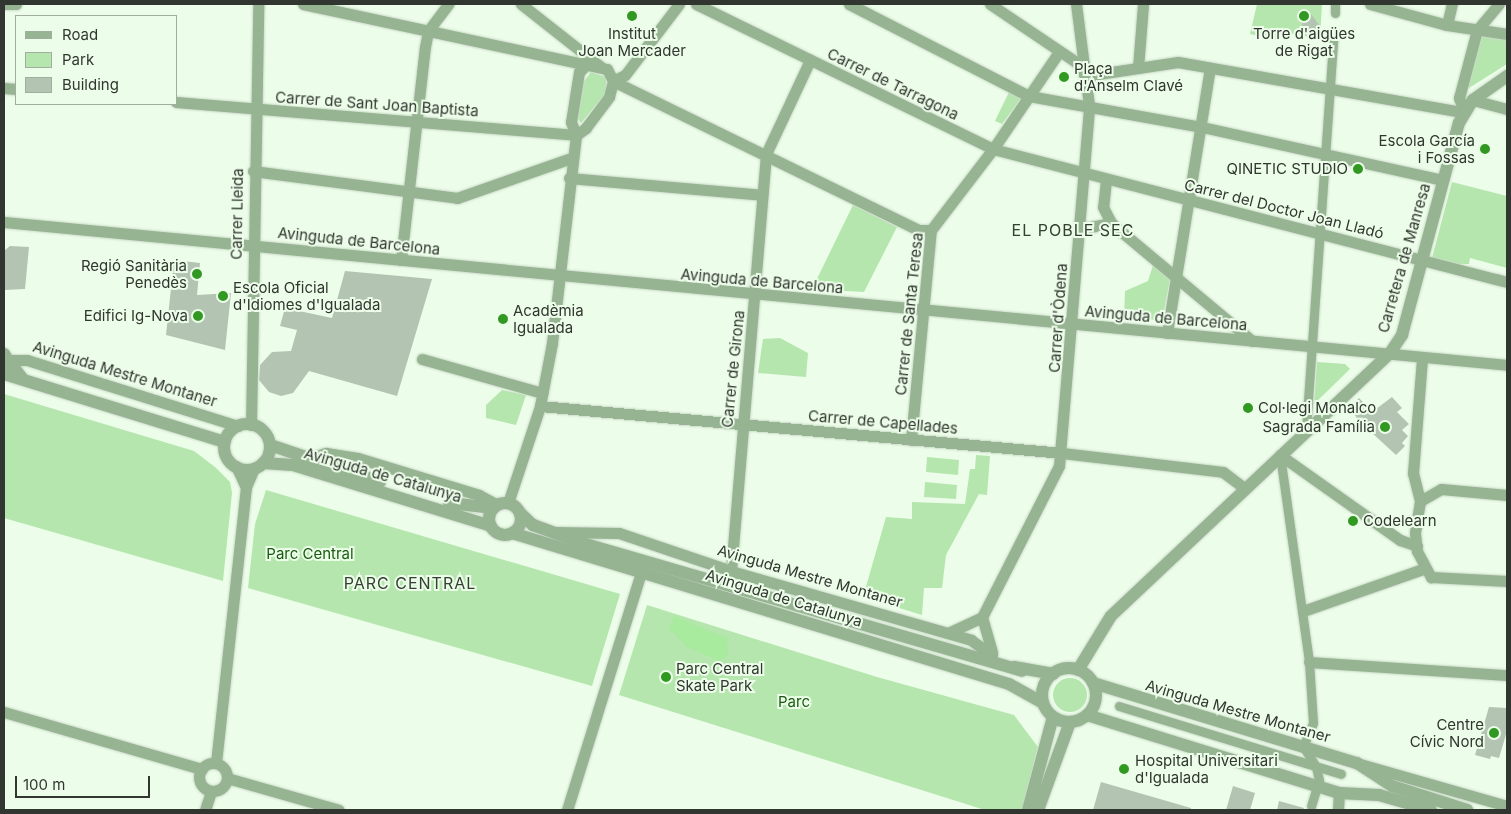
<!DOCTYPE html>
<meta charset="utf-8">
<style>
body{margin:0}
#map{position:relative;width:1511px;height:814px;overflow:hidden;background:#ecfde9;font-family:Inter,sans-serif}
div>[style]{position:absolute}
[style*='--x']{left:calc(var(--x)*1px);top:calc(var(--y)*1px);width:calc(var(--w)*1px);rotate:calc(var(--a)*1deg)}
.green>*{inset:0;background:#b5e6ae}
.round{border-radius:50%}
.water>*{inset:0;background:#a8eb9e}
.building>*{inset:0;background:#b4c4b2}
.roads{filter:drop-shadow(0 0 1px #cad9c8) drop-shadow(0 0 1px #cad9c8)}
.pedestrian>*{height:9px;margin:-4.5px;padding:0 4.5px;transform-origin:4.5px;border-radius:4.5px;background:#96b392}
.minor>*{height:11px;margin:-5.5px;padding:0 5.5px;transform-origin:5.5px;border-radius:5.5px;background:#96b392}
.minor>.ring{margin:-5.5px;padding:0;box-sizing:content-box;background:none;border:11px solid #96b392;border-radius:50%}
.tertiary>*{height:12px;margin:-6px;padding:0 6px;transform-origin:6px;border-radius:6px;background:#96b392}
.tertiary>.ring{margin:-6px;padding:0;box-sizing:content-box;background:none;border:12px solid #96b392;border-radius:50%}
.dots>*{width:14px;height:14px;translate:-50% -50%;box-sizing:border-box;border:2px solid #ecfde9;border-radius:50%}
span{translate:-50% -50%;white-space:nowrap;text-align:center;line-height:1.15;-webkit-text-stroke:4px #ecfde9;paint-order:stroke}
.poi-label{font-size:15px;color:#313730}
.left{translate:0 -50%;text-align:left}
.right{translate:-100% -50%;text-align:right}
.street-label{font-size:15px;color:#313730}
.park-label{font-size:15px;color:#195a10}
.neighbourhood-label{font-size:16px;color:#344132;letter-spacing:1px}
.frame{position:absolute;inset:0;border:5px solid #313730;pointer-events:none}
.legend{position:absolute;left:15px;top:15px;width:162px;height:90px;box-sizing:border-box;background:#ecfde9;border:1px solid #a1ae9f;margin:0;padding:6px 9px;list-style:none;font-size:15px;color:#313730}
.legend li{display:flex;align-items:center;gap:10px;height:25px}
.legend b{width:25px;border:1px solid #a1ae9f}
.scale{position:absolute;left:15px;top:776px;width:135px;height:22px;box-sizing:border-box;border:2px solid #313730;border-top:0;padding-left:6px;font-size:15px;line-height:18px;white-space:nowrap;color:#313730;-webkit-text-stroke:4px #ecfde9;paint-order:stroke}
</style>
<div id="map">
<div class="green">
<div style="clip-path:polygon(1257px 4px,1322px 4px,1320px 39px,1278px 31px,1276px 40px,1250px 34px)"></div>
<div style="clip-path:polygon(1481px 36px,1507px 39px,1507px 64px,1469px 88px,1465px 82px)"></div>
<div style="clip-path:polygon(591px 72px,606px 77px,607px 92px,581px 123px,578px 119px,582px 84px)"></div>
<div style="clip-path:polygon(1010px 90px,1022px 97px,1002px 124px,995px 121px)"></div>
<div style="clip-path:polygon(1452px 182px,1507px 196px,1507px 268px,1470px 258px,1469px 264px,1450px 264px,1432px 258px)"></div>
<div style="clip-path:polygon(853px 205px,897px 227px,864px 292px,812px 289px)"></div>
<div style="clip-path:polygon(1153px 265px,1170px 279px,1164px 311px,1154px 320px,1124px 316px,1125px 291px,1148px 281px)"></div>
<div style="clip-path:polygon(780px 338px,808px 353px,806px 377px,758px 373px,763px 339px)"></div>
<div style="clip-path:polygon(1317px 362px,1345px 364px,1350px 369px,1314px 404px)"></div>
<div style="clip-path:polygon(502px 390px,526px 395px,516px 425px,486px 418px,486px 405px)"></div>
<div style="clip-path:polygon(4px 394px,194px 451px,215px 467px,230px 482px,232px 493px,223px 581px,4px 518px)"></div>
<div style="clip-path:polygon(976px 455px,990px 456px,987px 495px,979px 494px,946px 555px,942px 588px,924px 588px,922px 615px,863px 597px,886px 517px,912px 519px,912px 502px,965px 504px,970px 469px,975px 469px)"></div>
<div style="clip-path:polygon(927px 457px,959px 460px,958px 475px,926px 472px)"></div>
<div style="clip-path:polygon(925px 482px,957px 485px,956px 499px,924px 497px)"></div>
<div style="clip-path:polygon(266px 490px,620px 594px,592px 686px,248px 588px,255px 524px)"></div>
<div style="clip-path:polygon(647px 605px,877px 677px,1014px 715px,1038px 747px,1022px 810px,985px 810px,619px 695px)"></div>
<div class="round" style="left:1053px;top:678px;width:34px;height:34px"></div>
</div>
<div class="water">
<div style="clip-path:polygon(674px 616px,727px 638px,728px 655px,720px 661px,687px 647px,669px 628px)"></div>
</div>
<div class="building">
<div style="clip-path:polygon(1311px 14px,1320px 26px,1317px 33px,1310px 36px,1303px 31px,1301px 15px)"></div>
<div style="clip-path:polygon(10px 246px,29px 247px,25px 289px,4px 290px,4px 251px)"></div>
<div style="clip-path:polygon(174px 260px,200px 263px,197px 295px,231px 293px,225px 350px,166px 335px)"></div>
<div style="clip-path:polygon(345px 271px,432px 279px,397px 396px,309px 371px,293px 393px,281px 396px,269px 392px,259px 380px,260px 365px,272px 352px,291px 351px,297px 330px,280px 326px,285px 308px,332px 318px)"></div>
<div style="clip-path:polygon(1392px 397px,1402px 408px,1397px 412px,1409px 424px,1402px 430px,1408px 436px,1402px 443px,1405px 446px,1396px 455px,1358px 420px,1350px 407px,1359px 398px,1372px 412px)"></div>
<div style="clip-path:polygon(1489px 707px,1507px 708px,1507px 731px,1499px 758px,1491px 756px,1490px 759px,1475px 755px)"></div>
<div style="clip-path:polygon(1101px 782px,1191px 808px,1191px 810px,1093px 810px)"></div>
<div style="clip-path:polygon(1233px 786px,1255px 793px,1250px 810px,1226px 810px)"></div>
<div style="clip-path:polygon(1279px 801px,1304px 808px,1303px 810px,1277px 810px)"></div>
</div>
<div class="roads">
<div class="pedestrian">
<div style="--x:1335;--y:13;--w:9;--a:-90"></div>
<div style="--x:1306;--y:429;--w:398;--a:-86"></div>
<div style="--x:1280;--y:455;--w:209;--a:82"></div>
<div style="--x:1309;--y:662;--w:61;--a:86.2"></div>
<div style="--x:1313;--y:723;--w:25;--a:113"></div>
<div style="--x:1303;--y:746;--w:25;--a:58"></div>
<div style="--x:1316;--y:767;--w:13;--a:77"></div>
<div style="--x:1319;--y:780;--w:27;--a:107"></div>
<div style="--x:1119;--y:706;--w:232;--a:17"></div>
</div>
<div class="minor">
<div style="--x:4;--y:4;--w:12;--a:0"></div>
<div style="--x:303;--y:4;--w:311;--a:12.1"></div>
<div style="--x:607;--y:69;--w:13;--a:63"></div>
<div style="--x:613;--y:81;--w:16;--a:104"></div>
<div style="--x:609;--y:97;--w:39;--a:127"></div>
<div style="--x:586;--y:128;--w:12;--a:145"></div>
<div style="--x:521;--y:4;--w:102;--a:38.2"></div>
<div style="--x:696;--y:4;--w:331;--a:26"></div>
<div style="--x:993;--y:149;--w:531;--a:14.51"></div>
<div style="--x:849;--y:4;--w:202;--a:27.1"></div>
<div style="--x:1029;--y:96;--w:176;--a:10.2"></div>
<div style="--x:1202;--y:127;--w:247;--a:12.4"></div>
<div style="--x:990;--y:4;--w:104;--a:34"></div>
<div style="--x:1076;--y:62;--w:17;--a:57"></div>
<div style="--x:1085;--y:76;--w:94;--a:-8.6"></div>
<div style="--x:1178;--y:62;--w:283;--a:10"></div>
<div style="--x:1457;--y:111;--w:7;--a:0"></div>
<div style="--x:1464;--y:111;--w:14;--a:-111"></div>
<div style="--x:1459;--y:98;--w:70;--a:-75.2"></div>
<div style="--x:1477;--y:30;--w:34;--a:-50"></div>
<div style="--x:1370;--y:4;--w:80;--a:15.3"></div>
<div style="--x:1447;--y:25;--w:61;--a:8.5"></div>
<div style="--x:1447;--y:25;--w:22;--a:-77"></div>
<div style="--x:1138;--y:68;--w:64;--a:-85.5"></div>
<div style="--x:613;--y:81;--w:340;--a:26"></div>
<div style="--x:919;--y:230;--w:12;--a:0"></div>
<div style="--x:613;--y:81;--w:13;--a:-27"></div>
<div style="--x:625;--y:75;--w:89;--a:-52.7"></div>
<div style="--x:4;--y:88;--w:12;--a:5"></div>
<div style="--x:1473;--y:100;--w:35;--a:15"></div>
<div style="--x:176;--y:102;--w:401;--a:4.7"></div>
<div style="--x:576;--y:135;--w:14;--a:-111"></div>
<div style="--x:571;--y:122;--w:51;--a:-80.9"></div>
<div style="--x:579;--y:72;--w:8;--a:-45"></div>
<div style="--x:253;--y:171;--w:206;--a:7.5"></div>
<div style="--x:457;--y:198;--w:121;--a:-19.3"></div>
<div style="--x:569;--y:178;--w:194;--a:5"></div>
<div style="--x:1106;--y:180;--w:27;--a:96"></div>
<div style="--x:1103;--y:207;--w:18;--a:63"></div>
<div style="--x:1111;--y:223;--w:184;--a:39.9"></div>
<div style="--x:4;--y:222;--w:1510;--a:5.43"></div>
<div style="--x:1080;--y:229;--w:32;--a:-11"></div>
<div style="--x:931;--y:230;--w:102;--a:-52.6"></div>
<div style="--x:993;--y:149;--w:117;--a:-55.8"></div>
<div style="--x:401;--y:260;--w:214;--a:-83.6"></div>
<div style="--x:425;--y:47;--w:16;--a:-79"></div>
<div style="--x:428;--y:31;--w:34;--a:-53"></div>
<div style="--x:1167;--y:333;--w:268;--a:-80.8"></div>
<div style="--x:4;--y:353;--w:8;--a:60"></div>
<div style="--x:8;--y:360;--w:19;--a:0"></div>
<div style="--x:27;--y:360;--w:221;--a:17.4"></div>
<div style="--x:422;--y:359;--w:125;--a:15.8"></div>
<div style="--x:540;--y:406;--w:524;--a:5.14"></div>
<div style="--x:1062;--y:453;--w:162;--a:6.7"></div>
<div style="--x:1223;--y:472;--w:26;--a:37"></div>
<div style="--x:251;--y:425;--w:421;--a:-89"></div>
<div style="--x:911;--y:440;--w:211;--a:-84.6"></div>
<div style="--x:1280;--y:455;--w:147;--a:35.3"></div>
<div style="--x:1400;--y:540;--w:18;--a:19"></div>
<div style="--x:306;--y:459;--w:21;--a:-17"></div>
<div style="--x:326;--y:453;--w:32;--a:9"></div>
<div style="--x:358;--y:458;--w:127;--a:17"></div>
<div style="--x:479;--y:495;--w:21;--a:28"></div>
<div style="--x:236;--y:466;--w:23;--a:65"></div>
<div style="--x:1507;--y:495;--w:66;--a:-174.8"></div>
<div style="--x:1441;--y:489;--w:24;--a:150"></div>
<div style="--x:1420;--y:501;--w:32;--a:99"></div>
<div style="--x:1415;--y:533;--w:18;--a:84"></div>
<div style="--x:1417;--y:551;--w:30;--a:62"></div>
<div style="--x:1431;--y:577;--w:76;--a:3"></div>
<div style="--x:1420;--y:501;--w:29;--a:-104"></div>
<div style="--x:1413;--y:473;--w:115;--a:-85.5"></div>
<div style="--x:508;--y:503;--w:102;--a:-71.7"></div>
<div style="--x:540;--y:406;--w:64;--a:-79.2"></div>
<div style="--x:552;--y:343;--w:209;--a:-83.4"></div>
<div style="--x:553;--y:532;--w:66;--a:0.9"></div>
<div style="--x:619;--y:533;--w:118;--a:18.7"></div>
<div style="--x:731;--y:571;--w:250;--a:16"></div>
<div style="--x:971;--y:640;--w:26;--a:36"></div>
<div style="--x:731;--y:571;--w:418;--a:-85.2"></div>
<div style="--x:766;--y:154;--w:104;--a:-64.9"></div>
<div style="--x:1303;--y:611;--w:127;--a:-19.3"></div>
<div style="--x:982;--y:617;--w:37;--a:74"></div>
<div style="--x:948;--y:633;--w:38;--a:-25"></div>
<div style="--x:982;--y:617;--w:169;--a:-63"></div>
<div style="--x:1059;--y:466;--w:362;--a:-85.2"></div>
<div style="--x:1089;--y:105;--w:102;--a:-97.3"></div>
<div style="--x:1309;--y:662;--w:198;--a:3.8"></div>
<div style="--x:4;--y:712;--w:206;--a:16.1"></div>
<div style="--x:216;--y:763;--w:278;--a:-83.8"></div>
<div style="--x:246;--y:487;--w:21;--a:-67"></div>
<div class="ring" style="left:199px;top:763px;width:17px;height:17px"></div>
<div style="--x:1360;--y:764;--w:153;--a:15.9"></div>
<div style="--x:227;--y:778;--w:116;--a:15.9"></div>
<div style="--x:205;--y:810;--w:20;--a:-72"></div>
<div style="--x:567;--y:810;--w:249;--a:-72.7"></div>
<div style="--x:1338;--y:810;--w:17;--a:-87"></div>
</div>
<div class="tertiary">
<div style="--x:4;--y:364;--w:6;--a:-45"></div>
<div style="--x:8;--y:360;--w:24;--a:52"></div>
<div style="--x:4;--y:374;--w:231;--a:17.1"></div>
<div class="ring" style="left:224px;top:424px;width:34px;height:34px"></div>
<div style="--x:270;--y:445;--w:116;--a:18.6"></div>
<div style="--x:263;--y:463;--w:30;--a:4"></div>
<div style="--x:293;--y:465;--w:207;--a:17.1"></div>
<div style="--x:449;--y:503;--w:45;--a:6.3"></div>
<div class="ring" style="left:489px;top:503px;width:20px;height:20px"></div>
<div style="--x:520;--y:513;--w:18;--a:43"></div>
<div style="--x:533;--y:525;--w:52;--a:20.2"></div>
<div style="--x:582;--y:543;--w:458;--a:16.2"></div>
<div style="--x:512;--y:533;--w:519;--a:16.9"></div>
<div style="--x:1009;--y:684;--w:39;--a:29"></div>
<div style="--x:1014;--y:667;--w:40;--a:10"></div>
<div class="ring" style="left:1042px;top:668px;width:42px;height:42px"></div>
<div style="--x:1078;--y:670;--w:63;--a:-58.6"></div>
<div style="--x:1111;--y:616;--w:383;--a:-43.3"></div>
<div style="--x:1390;--y:353;--w:22;--a:-56"></div>
<div style="--x:1402;--y:335;--w:220;--a:-75"></div>
<div style="--x:1459;--y:123;--w:27;--a:-59"></div>
<div style="--x:1473;--y:100;--w:42;--a:-35.2"></div>
<div style="--x:1093;--y:683;--w:276;--a:16.9"></div>
<div style="--x:1357;--y:763;--w:42;--a:33.3"></div>
<div style="--x:1392;--y:786;--w:79;--a:17.7"></div>
<div style="--x:1087;--y:715;--w:264;--a:17.2"></div>
<div style="--x:1339;--y:793;--w:40;--a:2.9"></div>
<div style="--x:1379;--y:795;--w:54;--a:16.1"></div>
<div style="--x:1028;--y:810;--w:96;--a:-75"></div>
<div style="--x:1038;--y:810;--w:94;--a:-70"></div>
</div>
</div>
<div class="dots">
<div style="left:632px;top:16px;background:#319922"></div>
<div style="left:1304px;top:16px;background:#319922"></div>
<div style="left:1064px;top:77px;background:#319922"></div>
<div style="left:1485px;top:149px;background:#319922"></div>
<div style="left:1358px;top:169px;background:#319922"></div>
<div style="left:197px;top:274px;background:#319922"></div>
<div style="left:223px;top:296px;background:#319922"></div>
<div style="left:198px;top:316px;background:#319922"></div>
<div style="left:503px;top:319px;background:#319922"></div>
<div style="left:1248px;top:408px;background:#319922"></div>
<div style="left:1385px;top:427px;background:#319922"></div>
<div style="left:1353px;top:521px;background:#319922"></div>
<div style="left:666px;top:677px;background:#319922"></div>
<div style="left:1494px;top:733px;background:#319922"></div>
<div style="left:1124px;top:769px;background:#319922"></div>
</div>
<div class="poi-label">
<span style="left:632px;top:42px">Institut<br>Joan Mercader</span>
<span style="left:1304px;top:42px">Torre d'aigües<br>de Rigat</span>
<span class="left" style="left:1074px;top:77px">Plaça<br>d'Anselm Clavé</span>
<span class="right" style="left:1475px;top:149px">Escola García<br>i Fossas</span>
<span class="right" style="left:1348px;top:169px">QINETIC STUDIO</span>
<span class="right" style="left:187px;top:274px">Regió Sanitària<br>Penedès</span>
<span class="left" style="left:233px;top:296px">Escola Oficial<br>d'Idiomes d'Igualada</span>
<span class="left" style="left:513px;top:319px">Acadèmia<br>Igualada</span>
<span class="right" style="left:188px;top:316px">Edifici Ig-Nova</span>
<span class="left" style="left:1258px;top:408px">Col·legi Monalco</span>
<span class="right" style="left:1375px;top:427px">Sagrada Família</span>
<span class="left" style="left:1363px;top:521px">Codelearn</span>
<span class="left" style="left:676px;top:677px">Parc Central<br>Skate Park</span>
<span class="right" style="left:1484px;top:733px">Centre<br>Cívic Nord</span>
<span class="left" style="left:1135px;top:769px">Hospital Universitari<br>d'Igualada</span>
</div>
<div class="street-label">
<span style="left:893px;top:84px;rotate:26deg">Carrer de Tarragona</span>
<span style="left:377px;top:104px;rotate:4deg">Carrer de Sant Joan Baptista</span>
<span style="left:1284px;top:209px;rotate:14deg">Carrer del Doctor Joan Lladó</span>
<span style="left:237px;top:214px;rotate:-89deg">Carrer Lleida</span>
<span style="left:359px;top:241px;rotate:6deg">Avinguda de Barcelona</span>
<span style="left:1404px;top:258px;rotate:-74deg">Carretera de Manresa</span>
<span style="left:762px;top:281px;rotate:5deg">Avinguda de Barcelona</span>
<span style="left:909px;top:314px;rotate:-84deg">Carrer de Santa Teresa</span>
<span style="left:1058px;top:318px;rotate:-86deg">Carrer d'Òdena</span>
<span style="left:1166px;top:318px;rotate:5deg">Avinguda de Barcelona</span>
<span style="left:733px;top:369px;rotate:-84deg">Carrer de Girona</span>
<span style="left:125px;top:374px;rotate:17deg">Avinguda Mestre Montaner</span>
<span style="left:883px;top:422px;rotate:5deg">Carrer de Capellades</span>
<span style="left:383px;top:475px;rotate:16deg">Avinguda de Catalunya</span>
<span style="left:810px;top:576px;rotate:16deg">Avinguda Mestre Montaner</span>
<span style="left:784px;top:598px;rotate:17deg">Avinguda de Catalunya</span>
<span style="left:1238px;top:711px;rotate:16deg">Avinguda Mestre Montaner</span>
</div>
<div class="park-label">
<span style="left:310px;top:554px">Parc Central</span>
<span style="left:794px;top:702px">Parc</span>
</div>
<div class="neighbourhood-label">
<span style="left:1073px;top:230px">EL POBLE SEC</span>
<span style="left:410px;top:583px">PARC CENTRAL</span>
</div>
<div class="frame"></div>
<ul class="legend">
<li><b style="height:6px;background:#96b392"></b>Road</li>
<li><b style="height:14px;background:#b5e6ae"></b>Park</li>
<li><b style="height:14px;background:#b4c4b2"></b>Building</li>
</ul>
<div class="scale">100 m</div>
</div>
